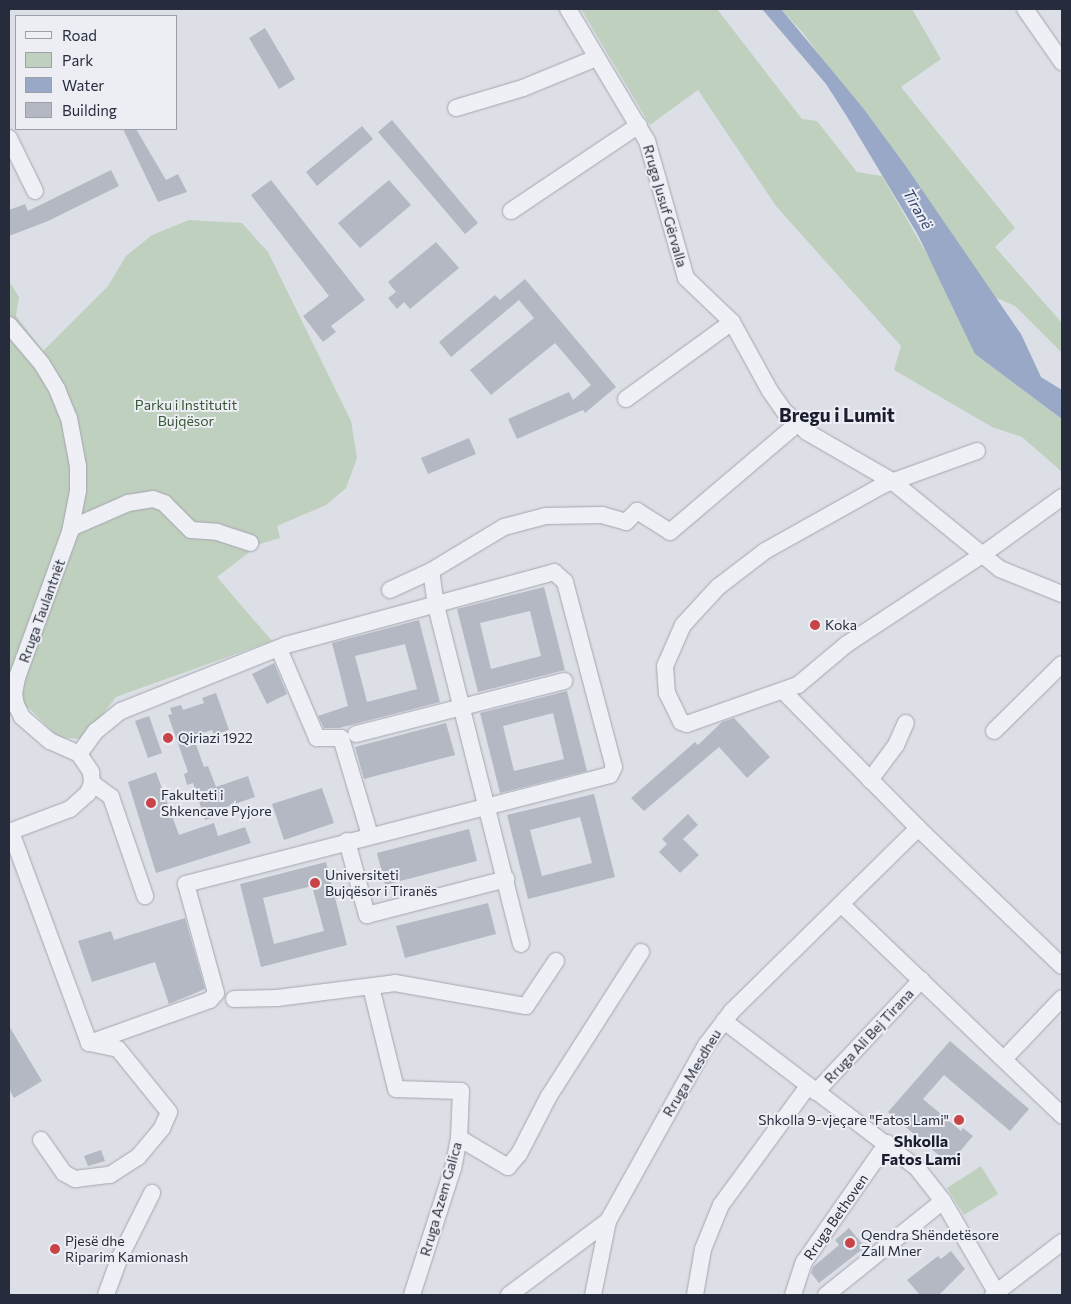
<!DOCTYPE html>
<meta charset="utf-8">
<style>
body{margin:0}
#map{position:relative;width:1071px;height:1304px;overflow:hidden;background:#dddfe6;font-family:Commissioner,sans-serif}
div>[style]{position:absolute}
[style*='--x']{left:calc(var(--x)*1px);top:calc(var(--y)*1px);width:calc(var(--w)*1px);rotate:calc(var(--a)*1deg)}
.green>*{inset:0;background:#c0d0be}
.water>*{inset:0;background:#98a8c6}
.building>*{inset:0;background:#b4b8c3}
.roads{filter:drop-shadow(0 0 1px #a3a6b0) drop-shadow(0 0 1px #a3a6b0)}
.minor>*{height:16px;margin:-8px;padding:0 8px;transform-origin:8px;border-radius:8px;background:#eff0f5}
.dots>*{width:14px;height:14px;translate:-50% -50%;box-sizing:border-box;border:2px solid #eceef4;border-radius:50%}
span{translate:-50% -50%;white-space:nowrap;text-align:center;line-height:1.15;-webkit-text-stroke:4px #eceef4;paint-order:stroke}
.street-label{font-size:14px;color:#272c3c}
.park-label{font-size:14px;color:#375735}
.poi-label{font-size:14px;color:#272c3c}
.left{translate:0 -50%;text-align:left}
.right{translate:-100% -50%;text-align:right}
.water-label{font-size:15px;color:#33456e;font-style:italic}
.quarter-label{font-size:16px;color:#191d2d;font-weight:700}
.district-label{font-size:19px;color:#191d2d;font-weight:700}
.frame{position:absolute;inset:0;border:10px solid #272c3c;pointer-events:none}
.legend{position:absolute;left:15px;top:15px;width:162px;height:115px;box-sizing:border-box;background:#eceef4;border:1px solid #9da0aa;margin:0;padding:6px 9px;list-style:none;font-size:15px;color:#272c3c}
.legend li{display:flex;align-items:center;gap:10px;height:25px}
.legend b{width:25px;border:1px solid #9da0aa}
</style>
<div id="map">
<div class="green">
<div style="clip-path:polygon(581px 9px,717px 9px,802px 119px,817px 121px,857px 172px,882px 176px,944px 284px,975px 354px,1062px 419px,1062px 472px,1022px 437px,992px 427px,894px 370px,901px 346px,776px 206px,698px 90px,650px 125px)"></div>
<div style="clip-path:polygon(781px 9px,912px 9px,941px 59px,901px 87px,1015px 228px,995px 247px,1062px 323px,1062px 353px,1015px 306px,992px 296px,804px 34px)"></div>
<div style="clip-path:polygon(189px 220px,242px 223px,268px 252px,351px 421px,357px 458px,346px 488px,326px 505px,277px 526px,280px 538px,260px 544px,217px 577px,272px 641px,116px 697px,84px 739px,59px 738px,29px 708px,9px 716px,9px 281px,19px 297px,16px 316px,43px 351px,108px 286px,126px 256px,152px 235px)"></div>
<div style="clip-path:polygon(981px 1166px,998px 1194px,964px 1215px,947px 1188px)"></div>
</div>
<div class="water">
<div style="clip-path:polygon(762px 9px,781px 9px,863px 108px,905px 165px,1021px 334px,1041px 377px,1062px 390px,1062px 419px,975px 354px,918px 235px,846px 115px,826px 84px)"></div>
</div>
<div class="building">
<div style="clip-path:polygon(265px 28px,295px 79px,279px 89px,249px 38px)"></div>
<div style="clip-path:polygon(392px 120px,478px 223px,465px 234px,378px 132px)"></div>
<div style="clip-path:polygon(362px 126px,373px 139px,317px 186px,306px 172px)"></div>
<div style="clip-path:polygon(123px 129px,136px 129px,166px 180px,178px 174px,187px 192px,158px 202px)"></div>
<div style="clip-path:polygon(111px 170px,119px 186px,48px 221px,9px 236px,9px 210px,25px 204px,28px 211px)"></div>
<div style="clip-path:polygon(271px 180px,365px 300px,331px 326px,336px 332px,323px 342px,303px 316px,329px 296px,251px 195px)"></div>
<div style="clip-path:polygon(389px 180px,411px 205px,360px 248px,338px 223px)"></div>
<div style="clip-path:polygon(436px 242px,459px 268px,410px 309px,404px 302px,397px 309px,388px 298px,396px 292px,388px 282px)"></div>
<div style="clip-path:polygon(525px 279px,616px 387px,585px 413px,583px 410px,517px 439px,508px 419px,569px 392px,573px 400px,591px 385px,555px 343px,491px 395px,470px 370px,534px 318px,519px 300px,451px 357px,439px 342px,495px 295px,500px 300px)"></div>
<div style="clip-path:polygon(469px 438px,476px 454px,428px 474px,421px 458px)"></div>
<div style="clip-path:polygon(evenodd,544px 587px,565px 670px,478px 692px,457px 609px,544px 587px,530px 611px,541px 656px,491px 669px,480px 623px,530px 611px)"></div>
<div style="clip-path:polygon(evenodd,419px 620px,440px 702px,339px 728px,324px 728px,318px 716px,348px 706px,332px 643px,419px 620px,405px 644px,417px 689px,367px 702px,355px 656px,405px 644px)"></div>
<div style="clip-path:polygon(274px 663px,287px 694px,267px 704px,252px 674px)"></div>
<div style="clip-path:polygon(evenodd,567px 691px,587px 771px,500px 793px,480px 713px,567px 691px,553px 713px,564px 759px,514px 771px,503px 726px,553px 713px)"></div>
<div style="clip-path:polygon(216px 693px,229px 730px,214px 735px,212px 730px,193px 736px,204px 767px,208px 766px,216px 787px,248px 776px,255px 797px,217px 810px,219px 816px,205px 820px,193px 783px,187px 785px,184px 774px,188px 772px,168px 715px,172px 714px,170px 708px,181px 705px,183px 710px,204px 703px,202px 698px)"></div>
<div style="clip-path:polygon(149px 716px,162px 753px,148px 758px,135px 721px)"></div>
<div style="clip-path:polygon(734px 718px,770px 757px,747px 778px,719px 747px,644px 811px,631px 798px,695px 742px,698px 745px,722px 722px)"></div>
<div style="clip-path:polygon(446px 723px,455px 755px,364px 779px,355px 747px)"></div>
<div style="clip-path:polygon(156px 772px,179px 835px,214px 823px,218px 836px,245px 827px,251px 843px,156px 873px,128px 782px)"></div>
<div style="clip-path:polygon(322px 788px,334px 823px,284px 840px,272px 804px)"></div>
<div style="clip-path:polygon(evenodd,594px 794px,615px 877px,528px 899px,507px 815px,594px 794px,580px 817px,592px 863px,542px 876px,530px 830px,580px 817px)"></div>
<div style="clip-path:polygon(688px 814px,698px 825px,683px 839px,699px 855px,680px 873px,659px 852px,667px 844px,662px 839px)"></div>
<div style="clip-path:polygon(469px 829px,477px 861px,385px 885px,377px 853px)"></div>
<div style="clip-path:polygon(evenodd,326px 862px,347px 945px,261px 967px,240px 884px,326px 862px,312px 886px,324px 931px,274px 944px,263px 898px,312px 886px)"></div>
<div style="clip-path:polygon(488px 903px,496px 934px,405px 958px,396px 926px)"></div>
<div style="clip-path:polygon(185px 918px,205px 989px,169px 1004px,155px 962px,92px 982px,78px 941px,111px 931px,114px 940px)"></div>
<div style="clip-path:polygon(9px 1026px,42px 1081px,14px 1098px,9px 1089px)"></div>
<div style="clip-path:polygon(950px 1041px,1029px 1109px,1010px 1131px,944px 1075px,923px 1099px,961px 1131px,963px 1128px,973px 1136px,949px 1164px,888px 1112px)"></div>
<div style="clip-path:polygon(101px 1150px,105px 1161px,88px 1166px,84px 1156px)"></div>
<div style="clip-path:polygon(849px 1228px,865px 1247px,819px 1283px,811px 1273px,813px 1267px,839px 1245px,835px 1240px)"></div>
<div style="clip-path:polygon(951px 1251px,965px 1269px,939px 1295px,920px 1295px,907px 1280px,938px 1256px,941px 1259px)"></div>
</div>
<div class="roads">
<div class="minor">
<div style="--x:568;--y:9;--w:154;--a:59.1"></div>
<div style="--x:647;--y:141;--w:142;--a:74.1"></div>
<div style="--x:686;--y:278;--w:64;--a:43.7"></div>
<div style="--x:732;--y:322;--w:79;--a:61.2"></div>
<div style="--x:770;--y:391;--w:24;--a:55"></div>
<div style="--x:784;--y:411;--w:31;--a:42"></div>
<div style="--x:807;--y:432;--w:98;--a:30"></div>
<div style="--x:892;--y:481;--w:139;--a:39.2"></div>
<div style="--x:1000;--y:569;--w:67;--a:22"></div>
<div style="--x:1025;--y:9;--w:65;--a:55.1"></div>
<div style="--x:456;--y:108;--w:70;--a:-16.6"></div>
<div style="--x:523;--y:88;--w:79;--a:-22.3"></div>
<div style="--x:9;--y:138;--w:59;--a:63.9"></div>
<div style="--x:511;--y:211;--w:154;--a:-33.9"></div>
<div style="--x:9;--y:325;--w:51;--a:49.8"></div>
<div style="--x:42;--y:364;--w:29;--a:59"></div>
<div style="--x:57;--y:389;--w:31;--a:68"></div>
<div style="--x:69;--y:418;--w:49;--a:79.4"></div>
<div style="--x:78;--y:466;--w:25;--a:90"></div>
<div style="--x:78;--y:491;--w:42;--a:101"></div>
<div style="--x:70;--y:532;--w:155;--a:110"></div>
<div style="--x:17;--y:678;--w:15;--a:101"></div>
<div style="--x:14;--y:693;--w:12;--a:81"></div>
<div style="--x:16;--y:705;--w:13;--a:63"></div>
<div style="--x:22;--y:717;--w:37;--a:41"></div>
<div style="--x:50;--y:741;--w:32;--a:24"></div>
<div style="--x:79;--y:754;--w:22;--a:56"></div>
<div style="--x:91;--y:772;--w:11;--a:85"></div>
<div style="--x:92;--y:783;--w:11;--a:112"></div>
<div style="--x:88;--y:793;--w:24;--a:138"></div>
<div style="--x:70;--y:809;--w:65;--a:159.3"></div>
<div style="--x:626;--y:399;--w:131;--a:-36"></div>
<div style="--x:977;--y:451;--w:100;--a:160.1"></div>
<div style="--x:883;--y:485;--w:135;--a:150.8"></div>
<div style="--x:765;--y:551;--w:59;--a:142.5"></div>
<div style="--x:718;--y:587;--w:52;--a:132.6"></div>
<div style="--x:683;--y:625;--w:45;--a:113.7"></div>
<div style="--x:665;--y:666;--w:27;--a:86"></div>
<div style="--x:667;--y:693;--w:32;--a:64"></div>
<div style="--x:681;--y:722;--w:6;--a:18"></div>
<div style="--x:687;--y:724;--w:118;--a:-19.4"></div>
<div style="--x:798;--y:685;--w:64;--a:-39.9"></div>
<div style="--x:847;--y:644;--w:162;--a:-33.4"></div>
<div style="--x:982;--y:555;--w:99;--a:-35.9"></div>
<div style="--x:71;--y:528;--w:62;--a:-23.7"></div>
<div style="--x:128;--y:503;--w:25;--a:-9"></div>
<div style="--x:153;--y:499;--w:12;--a:20"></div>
<div style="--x:164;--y:503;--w:38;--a:45"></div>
<div style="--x:191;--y:530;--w:26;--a:4"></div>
<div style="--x:217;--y:532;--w:35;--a:18"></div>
<div style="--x:390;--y:590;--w:45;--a:-24.9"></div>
<div style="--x:279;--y:649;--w:97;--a:66.9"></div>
<div style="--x:317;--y:738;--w:24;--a:0"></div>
<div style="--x:341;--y:738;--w:101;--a:73.4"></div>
<div style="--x:783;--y:691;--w:192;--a:45.4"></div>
<div style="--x:918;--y:828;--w:199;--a:43.8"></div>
<div style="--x:994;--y:731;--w:95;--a:-44.6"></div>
<div style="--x:356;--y:734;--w:215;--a:-14.3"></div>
<div style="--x:79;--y:754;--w:29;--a:-54"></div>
<div style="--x:96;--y:731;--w:32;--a:-39"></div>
<div style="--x:121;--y:711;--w:178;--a:-21.8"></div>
<div style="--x:286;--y:645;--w:278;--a:-15.2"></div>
<div style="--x:554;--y:572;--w:15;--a:42"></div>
<div style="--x:565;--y:582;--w:191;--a:75.2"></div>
<div style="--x:614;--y:767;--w:9;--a:117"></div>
<div style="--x:610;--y:775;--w:438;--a:165.6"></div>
<div style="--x:186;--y:884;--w:113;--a:74.6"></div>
<div style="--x:216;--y:993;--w:9;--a:131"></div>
<div style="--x:210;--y:1000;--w:128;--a:160.4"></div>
<div style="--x:870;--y:780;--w:44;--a:-53.4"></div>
<div style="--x:896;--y:745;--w:24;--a:-66"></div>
<div style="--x:92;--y:783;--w:24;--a:36"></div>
<div style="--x:111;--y:797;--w:105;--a:71"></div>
<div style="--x:11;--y:832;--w:225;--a:69.7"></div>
<div style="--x:347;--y:841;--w:77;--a:74.9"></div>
<div style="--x:367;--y:915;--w:144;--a:-14.5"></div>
<div style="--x:841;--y:904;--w:306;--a:43.7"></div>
<div style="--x:521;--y:944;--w:349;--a:-104.1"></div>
<div style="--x:436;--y:606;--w:35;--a:-98"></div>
<div style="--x:431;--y:571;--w:85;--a:-31.1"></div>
<div style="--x:504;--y:527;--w:43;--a:-14.7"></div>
<div style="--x:546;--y:516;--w:56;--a:-1"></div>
<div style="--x:602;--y:515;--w:25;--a:16"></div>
<div style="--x:626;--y:522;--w:16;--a:-45"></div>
<div style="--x:637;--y:511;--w:39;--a:32"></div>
<div style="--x:670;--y:532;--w:167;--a:-40.4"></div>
<div style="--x:371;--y:987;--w:105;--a:76.2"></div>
<div style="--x:396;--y:1089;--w:65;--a:1.8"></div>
<div style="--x:461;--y:1091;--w:47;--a:92.4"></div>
<div style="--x:459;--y:1138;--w:31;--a:101"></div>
<div style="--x:453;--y:1168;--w:133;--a:107.9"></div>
<div style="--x:234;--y:999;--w:43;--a:-1.3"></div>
<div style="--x:277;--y:998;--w:119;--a:-7.2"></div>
<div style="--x:395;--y:983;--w:133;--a:10"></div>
<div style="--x:526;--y:1006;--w:54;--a:-56.3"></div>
<div style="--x:724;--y:1021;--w:243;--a:37.3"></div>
<div style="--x:917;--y:1168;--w:42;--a:51.8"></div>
<div style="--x:943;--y:1201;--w:109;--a:59.7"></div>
<div style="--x:1004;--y:1059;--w:84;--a:-46.4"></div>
<div style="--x:816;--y:1092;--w:154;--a:-46.8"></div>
<div style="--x:459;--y:1138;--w:57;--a:30.6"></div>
<div style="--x:508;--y:1167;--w:17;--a:-50"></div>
<div style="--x:519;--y:1154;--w:65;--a:-62.7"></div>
<div style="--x:549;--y:1096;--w:171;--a:-57.4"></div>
<div style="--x:41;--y:1140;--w:40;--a:55.1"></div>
<div style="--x:64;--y:1173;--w:13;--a:29"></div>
<div style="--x:75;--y:1179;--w:35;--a:-7"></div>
<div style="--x:110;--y:1175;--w:33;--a:-33"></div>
<div style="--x:138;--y:1157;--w:38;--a:-50"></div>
<div style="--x:162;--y:1128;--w:17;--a:-66"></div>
<div style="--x:169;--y:1112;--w:81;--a:-129"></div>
<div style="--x:118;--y:1049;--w:30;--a:-168"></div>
<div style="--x:106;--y:1295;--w:38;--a:-70"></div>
<div style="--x:119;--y:1259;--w:74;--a:-63.4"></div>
<div style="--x:509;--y:1295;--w:124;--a:-36.8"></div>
<div style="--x:593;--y:1295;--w:76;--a:-78.5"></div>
<div style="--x:608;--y:1221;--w:201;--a:-60.9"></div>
<div style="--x:706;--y:1045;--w:43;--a:-52.6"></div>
<div style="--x:732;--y:1011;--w:261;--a:-44.5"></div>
<div style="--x:695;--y:1295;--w:47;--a:-80.1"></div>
<div style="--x:703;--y:1249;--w:48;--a:-67.8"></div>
<div style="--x:721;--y:1205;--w:147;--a:-53.8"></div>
<div style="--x:793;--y:1295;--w:35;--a:-72"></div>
<div style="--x:804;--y:1262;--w:145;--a:-55.1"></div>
<div style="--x:826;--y:1295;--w:150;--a:-38.8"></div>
<div style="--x:993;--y:1295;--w:87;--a:-37.5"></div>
</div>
</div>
<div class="dots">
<div style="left:815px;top:625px;background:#c94447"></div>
<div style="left:168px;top:738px;background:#c94447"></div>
<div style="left:151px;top:803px;background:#c94447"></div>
<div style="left:315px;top:883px;background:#c94447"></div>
<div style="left:959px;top:1120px;background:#c94447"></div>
<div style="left:850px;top:1243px;background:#c94447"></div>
<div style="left:55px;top:1249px;background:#c94447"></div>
</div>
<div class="street-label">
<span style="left:665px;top:206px;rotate:74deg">Rruga Jusuf Gërvalla</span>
<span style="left:42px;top:611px;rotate:-70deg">Rruga Taulantnët</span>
<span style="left:869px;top:1036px;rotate:-47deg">Rruga Ali Bej Tirana</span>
<span style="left:692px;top:1073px;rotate:-59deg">Rruga Mesdheu</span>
<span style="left:441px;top:1199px;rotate:-74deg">Rruga Azem Galica</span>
<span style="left:836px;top:1217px;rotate:-55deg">Rruga Bethoven</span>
</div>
<div class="park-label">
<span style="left:186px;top:413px">Parku i Institutit<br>Bujqësor</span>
</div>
<div class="poi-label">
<span class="left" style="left:825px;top:625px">Koka</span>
<span class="left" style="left:178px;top:738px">Qiriazi 1922</span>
<span class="left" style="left:161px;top:803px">Fakulteti i<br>Shkencave Pyjore</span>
<span class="left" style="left:325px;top:883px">Universiteti<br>Bujqësor i Tiranës</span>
<span class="right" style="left:949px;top:1120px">Shkolla 9-vjeçare "Fatos Lami"</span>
<span class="left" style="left:861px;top:1243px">Qendra Shëndetësore<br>Zall Mner</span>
<span class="left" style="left:65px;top:1249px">Pjesë dhe<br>Riparim Kamionash</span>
</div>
<div class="water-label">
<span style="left:918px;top:209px;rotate:60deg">Tiranë</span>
</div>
<div class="quarter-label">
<span style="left:921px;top:1150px">Shkolla<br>Fatos Lami</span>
</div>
<div class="district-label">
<span style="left:837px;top:415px">Bregu i Lumit</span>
</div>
<div class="frame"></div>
<ul class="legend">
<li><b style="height:6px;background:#eff0f5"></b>Road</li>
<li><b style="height:14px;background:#c0d0be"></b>Park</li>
<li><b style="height:14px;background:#98a8c6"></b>Water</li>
<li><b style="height:14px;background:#b4b8c3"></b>Building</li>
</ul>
</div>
